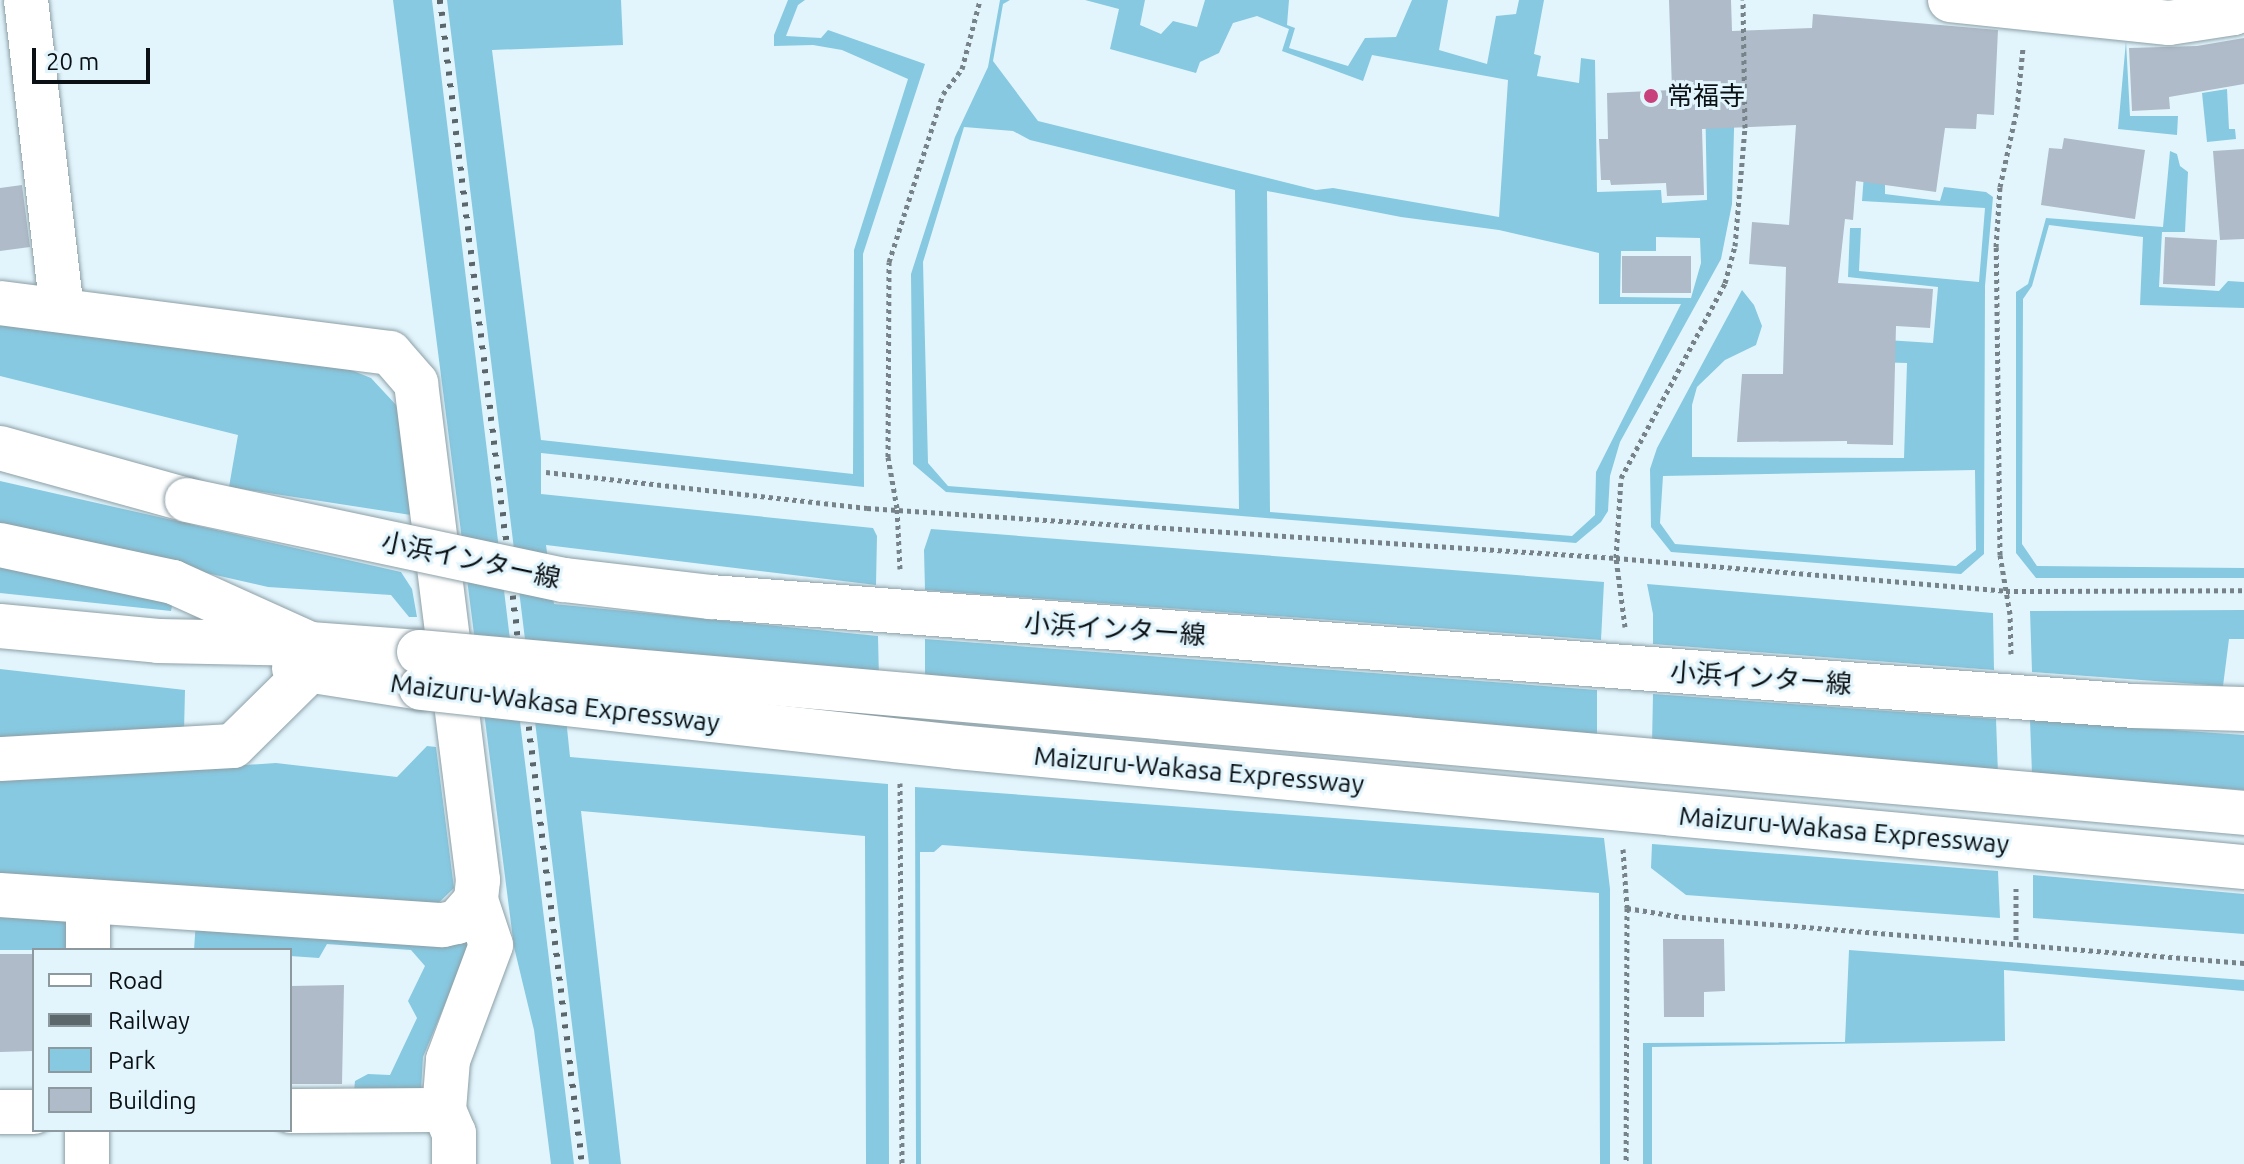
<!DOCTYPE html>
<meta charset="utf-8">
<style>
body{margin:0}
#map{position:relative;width:2244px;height:1164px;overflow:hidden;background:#e2f5fd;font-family:Ubuntu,"Noto Sans JP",sans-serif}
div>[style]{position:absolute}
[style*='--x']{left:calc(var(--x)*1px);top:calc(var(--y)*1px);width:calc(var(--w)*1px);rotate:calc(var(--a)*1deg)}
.green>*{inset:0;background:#87c9e1}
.building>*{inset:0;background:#afbbc8}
.path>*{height:5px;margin-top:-2.5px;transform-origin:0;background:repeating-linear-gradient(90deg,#778389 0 4px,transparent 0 8px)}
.roads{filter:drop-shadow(0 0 2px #8d9fa6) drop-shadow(0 0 2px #8d9fa6)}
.minor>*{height:44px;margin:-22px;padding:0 22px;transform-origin:22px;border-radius:22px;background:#fff}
.major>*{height:44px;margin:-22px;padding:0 22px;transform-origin:22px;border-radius:22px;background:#fff}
.highway>*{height:44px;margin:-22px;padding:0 22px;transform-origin:22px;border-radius:22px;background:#fff}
.rail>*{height:6px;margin-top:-3px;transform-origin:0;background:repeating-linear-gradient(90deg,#5c676c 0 4px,transparent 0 12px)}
.bridges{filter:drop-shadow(0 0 2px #8d9fa6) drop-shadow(0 0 2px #8d9fa6)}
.major-bridge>*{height:44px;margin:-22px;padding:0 22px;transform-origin:22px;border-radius:22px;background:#fff}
.highway-bridge>*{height:44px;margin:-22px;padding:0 22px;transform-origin:22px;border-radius:22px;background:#fff}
.dots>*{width:22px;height:22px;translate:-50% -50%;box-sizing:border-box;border:4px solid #e2f5fd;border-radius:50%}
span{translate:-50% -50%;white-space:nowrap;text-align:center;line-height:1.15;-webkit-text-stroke:6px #e2f5fd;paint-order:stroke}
.poi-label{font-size:26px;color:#0a1013}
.left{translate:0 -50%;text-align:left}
.street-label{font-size:26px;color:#0a1013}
.legend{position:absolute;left:32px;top:948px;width:260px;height:184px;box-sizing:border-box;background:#e2f5fd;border:2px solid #8c999f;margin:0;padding:10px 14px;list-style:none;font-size:24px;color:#0a1013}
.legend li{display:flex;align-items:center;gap:16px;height:40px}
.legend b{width:40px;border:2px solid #8c999f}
.scale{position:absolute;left:32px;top:48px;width:118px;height:36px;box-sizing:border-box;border:4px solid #0a1013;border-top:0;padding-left:10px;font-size:24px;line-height:28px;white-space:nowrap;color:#0a1013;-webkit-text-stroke:6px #e2f5fd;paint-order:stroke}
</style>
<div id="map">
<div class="green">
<div style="clip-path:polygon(393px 0,432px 0,574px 1164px,551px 1164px,534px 1030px,514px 947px)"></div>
<div style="clip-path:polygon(447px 0,621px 0,623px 45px,492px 50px,541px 440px,853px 474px,854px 250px,908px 79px,842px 50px,813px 45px,774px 46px,774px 35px,788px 0,805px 0,798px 5px,786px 36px,821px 38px,828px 30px,925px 64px,863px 254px,864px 487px,541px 453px,541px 494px,873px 528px,877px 536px,876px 585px,546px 545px,554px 604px,878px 636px,879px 679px,559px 650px,570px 757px,888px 784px,889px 1164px,866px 1164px,865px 836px,581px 811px,621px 1164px,589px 1164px)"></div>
<div style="clip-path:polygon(evenodd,1000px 0,1010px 0,1003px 4px,993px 61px,1038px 121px,1316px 190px,1333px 188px,1499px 217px,1508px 80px,1372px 55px,1363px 81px,1282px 51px,1289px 29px,1257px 16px,1233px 23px,1219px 53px,1200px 62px,1196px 73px,1110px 49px,1119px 9px,1085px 0,1145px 0,1140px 25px,1161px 34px,1173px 21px,1197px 27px,1205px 0,1289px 0,1287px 25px,1295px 28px,1289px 48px,1348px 66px,1365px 38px,1396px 37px,1412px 0,1448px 0,1439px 50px,1487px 64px,1496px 16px,1516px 14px,1519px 0,1544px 0,1534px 54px,1541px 56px,1537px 76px,1579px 83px,1581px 58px,1595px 60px,1597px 192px,1661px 190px,1662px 203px,1707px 200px,1705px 94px,1735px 93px,1732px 204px,1721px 259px,1620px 442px,1610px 476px,1608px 511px,1601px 522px,1576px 543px,946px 492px,913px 464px,911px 274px,955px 137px,988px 67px,1000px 0,964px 127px,1013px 131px,1030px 140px,1235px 190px,1239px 509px,948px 486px,928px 463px,923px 262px,964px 127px,1000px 0,1267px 191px,1401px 217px,1499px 230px,1599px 253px,1599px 304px,1681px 304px,1596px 472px,1595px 515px,1572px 536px,1270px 512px,1267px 191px,1000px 0,1656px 237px,1700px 238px,1701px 263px,1691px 298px,1620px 297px,1621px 251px,1656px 251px,1656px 237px)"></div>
<div style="clip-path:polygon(2126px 41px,2130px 116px,2178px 116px,2177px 135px,2118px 129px)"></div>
<div style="clip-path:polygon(2227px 89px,2229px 129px,2235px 129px,2236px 139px,2207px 142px,2202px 93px)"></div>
<div style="clip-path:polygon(2170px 151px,2177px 154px,2180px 166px,2188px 172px,2185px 232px,2162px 232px,2159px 287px,2219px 291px,2228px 281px,2244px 282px,2244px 308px,2140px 305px,2143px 237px,2049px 225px,2032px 286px,2023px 299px,2022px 544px,2037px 566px,2244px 568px,2244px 578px,2036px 578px,2016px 553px,2016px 292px,2028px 284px,2046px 218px,2163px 227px)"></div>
<div style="clip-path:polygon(evenodd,1864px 174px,1885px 178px,1885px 194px,1940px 201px,1944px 187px,1986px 192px,1993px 197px,1985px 286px,1984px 554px,1961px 574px,1671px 552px,1651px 527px,1650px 469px,1657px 448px,1742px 290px,1754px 305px,1762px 326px,1756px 345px,1725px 360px,1697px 387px,1692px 405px,1692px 457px,1904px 458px,1907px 363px,1871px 362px,1871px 339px,1933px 343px,1938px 287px,1848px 277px,1850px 228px,1861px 228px,1859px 271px,1979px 282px,1985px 208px,1862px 201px,1864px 174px,1975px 470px,1976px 550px,1956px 566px,1675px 544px,1660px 523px,1663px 476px,1975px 470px)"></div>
<div style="clip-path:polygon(0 324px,346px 368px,371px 378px,398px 407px,411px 515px,229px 487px,238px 435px,0 376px)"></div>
<div style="clip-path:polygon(0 481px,401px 572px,412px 589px,417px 617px,409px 617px,391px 595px,268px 587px,0 526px)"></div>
<div style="clip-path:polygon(931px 529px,1604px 582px,1601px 640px,925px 590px,924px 550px)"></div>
<div style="clip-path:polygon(0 564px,173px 601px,171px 611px,0 593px)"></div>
<div style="clip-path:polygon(1647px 584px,1993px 613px,1994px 670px,1653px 644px,1653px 614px)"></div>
<div style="clip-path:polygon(2244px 610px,2244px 639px,2229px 639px,2223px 686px,2032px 672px,2030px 611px)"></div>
<div style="clip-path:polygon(925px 639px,1597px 690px,1597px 739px,925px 683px)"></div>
<div style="clip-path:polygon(0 669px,185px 690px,184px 731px,0 741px)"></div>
<div style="clip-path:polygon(1653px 694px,1996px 719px,1998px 774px,1652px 744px)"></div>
<div style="clip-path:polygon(2030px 720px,2244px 735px,2244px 790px,2032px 774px)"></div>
<div style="clip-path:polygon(427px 746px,436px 747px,454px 888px,430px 911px,0 881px,0 781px,276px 763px,397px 777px)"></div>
<div style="clip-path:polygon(915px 787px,1604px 838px,1610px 889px,1610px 1164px,1600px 1164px,1599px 893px,942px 845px,934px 852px,920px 852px,921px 1164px,916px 1164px)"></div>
<div style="clip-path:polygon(1652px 844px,1998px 871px,2000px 918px,1686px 895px,1651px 868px)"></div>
<div style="clip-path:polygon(2033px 875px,2244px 894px,2244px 934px,2033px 918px)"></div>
<div style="clip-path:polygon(0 909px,70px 913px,74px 950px,0 950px)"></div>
<div style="clip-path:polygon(196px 920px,461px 941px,470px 944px,423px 1057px,421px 1090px,354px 1091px,355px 1081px,368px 1074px,390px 1075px,417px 1018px,408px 1001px,425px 966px,411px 950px,327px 944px,319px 958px,290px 956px,290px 950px,194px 950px)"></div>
<div style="clip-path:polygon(1849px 950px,2244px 980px,2244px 991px,2004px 970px,2005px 1041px,1652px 1047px,1652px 1164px,1643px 1164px,1643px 1043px,1845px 1042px)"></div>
</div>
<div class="building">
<div style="clip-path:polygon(1669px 0,1731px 0,1732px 31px,1812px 28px,1813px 14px,1998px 30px,1994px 115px,1977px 114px,1976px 129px,1945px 128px,1936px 192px,1856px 181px,1853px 220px,1845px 219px,1838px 283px,1933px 289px,1930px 328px,1896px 326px,1893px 445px,1847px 444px,1847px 441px,1737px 442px,1742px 374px,1783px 374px,1786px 267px,1749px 264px,1752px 222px,1789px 225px,1796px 125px,1702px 129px,1704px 195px,1667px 196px,1666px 183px,1611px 185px,1610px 180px,1601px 180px,1599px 139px,1608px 139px,1607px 93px,1672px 90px)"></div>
<div style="clip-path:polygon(2244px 38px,2244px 84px,2169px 97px,2170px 109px,2132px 111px,2129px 48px,2197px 46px)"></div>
<div style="clip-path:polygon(2064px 138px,2145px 150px,2135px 219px,2041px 205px,2049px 148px,2062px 149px)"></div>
<div style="clip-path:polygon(2244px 149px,2244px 239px,2220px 240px,2213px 151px)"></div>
<div style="clip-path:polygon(22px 185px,30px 247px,0 251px,0 188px)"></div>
<div style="clip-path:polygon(2165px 237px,2217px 240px,2215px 286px,2163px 284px)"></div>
<div style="clip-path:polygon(1622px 256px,1691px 256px,1691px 293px,1622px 293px)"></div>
<div style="clip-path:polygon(1663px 939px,1724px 939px,1725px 991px,1704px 992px,1704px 1017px,1664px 1017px)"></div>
<div style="clip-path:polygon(0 954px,34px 954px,34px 1051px,0 1052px)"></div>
<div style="clip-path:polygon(344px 985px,342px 1084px,290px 1084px,290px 986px)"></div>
</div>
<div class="path">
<div style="--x:546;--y:472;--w:323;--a:6.4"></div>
<div style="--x:867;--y:508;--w:751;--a:3.82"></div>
<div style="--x:1616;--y:558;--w:391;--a:4.8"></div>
<div style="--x:2006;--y:591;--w:238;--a:-0.2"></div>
<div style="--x:900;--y:569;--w:61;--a:-92.8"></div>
<div style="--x:897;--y:508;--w:52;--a:-100"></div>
<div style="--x:888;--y:457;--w:195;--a:-89.7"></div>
<div style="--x:889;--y:262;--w:176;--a:-72.2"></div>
<div style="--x:943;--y:94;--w:31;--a:-53"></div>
<div style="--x:962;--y:69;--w:71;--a:-75.4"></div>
<div style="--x:1625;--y:627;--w:70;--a:-97.4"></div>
<div style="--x:1616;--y:558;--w:80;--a:-86.4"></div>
<div style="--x:1621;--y:478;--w:221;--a:-61.9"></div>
<div style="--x:1725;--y:283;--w:38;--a:-75"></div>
<div style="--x:1735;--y:246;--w:118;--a:-85.2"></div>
<div style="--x:1745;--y:128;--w:128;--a:-90.9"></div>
<div style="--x:2011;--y:654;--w:40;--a:-91.4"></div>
<div style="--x:2010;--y:614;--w:60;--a:-99.6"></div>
<div style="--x:2000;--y:555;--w:308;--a:-90.7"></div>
<div style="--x:1996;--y:247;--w:60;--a:-86.2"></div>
<div style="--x:2000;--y:187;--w:80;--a:-77.7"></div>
<div style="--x:2017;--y:109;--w:61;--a:-84.4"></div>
<div style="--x:900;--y:783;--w:381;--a:89.7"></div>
<div style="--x:1623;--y:849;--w:59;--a:86.1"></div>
<div style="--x:1627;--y:908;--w:256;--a:90.2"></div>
<div style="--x:2016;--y:888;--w:55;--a:90"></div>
<div style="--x:1627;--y:908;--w:56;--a:9.3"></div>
<div style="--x:1682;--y:917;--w:564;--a:4.68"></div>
</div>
<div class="roads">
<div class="minor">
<div style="--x:26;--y:0;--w:312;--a:83.4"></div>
<div style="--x:1950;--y:0;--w:220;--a:6"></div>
<div style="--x:2169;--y:23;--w:66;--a:-8.7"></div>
<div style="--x:2234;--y:13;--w:12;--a:-31"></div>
<div style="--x:0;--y:303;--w:393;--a:7.3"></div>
<div style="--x:390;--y:353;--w:40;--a:49"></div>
<div style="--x:416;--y:383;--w:501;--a:82.89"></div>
<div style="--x:478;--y:880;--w:20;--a:96"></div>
<div style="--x:476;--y:900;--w:47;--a:71.6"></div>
<div style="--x:491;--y:945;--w:123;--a:110.5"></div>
<div style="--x:448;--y:1060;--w:50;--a:94.6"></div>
<div style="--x:444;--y:1110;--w:25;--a:67"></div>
<div style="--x:454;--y:1133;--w:31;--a:90"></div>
<div style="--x:0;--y:545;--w:177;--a:12.1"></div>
<div style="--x:173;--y:582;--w:150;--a:24.3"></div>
<div style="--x:0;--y:759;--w:233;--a:-3.2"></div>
<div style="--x:233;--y:746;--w:107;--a:-44.6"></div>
<div style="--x:0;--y:895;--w:444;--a:3.9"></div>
<div style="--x:443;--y:925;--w:14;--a:-12"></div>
<div style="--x:457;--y:922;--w:29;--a:-49"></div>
<div style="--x:88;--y:950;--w:49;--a:-90"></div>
<div style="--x:290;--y:1111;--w:154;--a:-0.4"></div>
<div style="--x:0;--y:1112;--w:34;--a:0"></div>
<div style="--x:87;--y:1130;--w:34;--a:90"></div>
</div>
<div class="major">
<div style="--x:0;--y:448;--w:194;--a:15.5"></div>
</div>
<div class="highway">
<div style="--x:0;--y:626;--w:159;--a:5.4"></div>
<div style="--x:158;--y:641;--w:152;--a:1.1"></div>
<div style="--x:310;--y:644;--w:109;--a:4.2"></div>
<div style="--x:294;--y:668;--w:129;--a:8.9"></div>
</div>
</div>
<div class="rail">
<div style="--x:440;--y:0;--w:1173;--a:83.04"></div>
</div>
<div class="bridges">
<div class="major-bridge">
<div style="--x:187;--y:500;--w:385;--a:12"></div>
<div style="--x:564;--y:580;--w:148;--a:6.6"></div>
<div style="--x:711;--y:597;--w:1426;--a:4.38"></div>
<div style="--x:2133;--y:706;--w:111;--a:1.5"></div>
</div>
<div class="highway-bridge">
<div style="--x:419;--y:652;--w:1832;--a:5.04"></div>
<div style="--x:421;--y:688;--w:539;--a:6.28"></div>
<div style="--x:957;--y:747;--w:1293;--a:5.33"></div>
</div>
</div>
<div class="dots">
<div style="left:1651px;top:96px;background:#c9417c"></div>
</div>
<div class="poi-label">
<span class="left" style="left:1667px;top:96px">常福寺</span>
</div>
<div class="street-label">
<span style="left:471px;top:560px;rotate:12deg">小浜インター線</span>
<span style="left:1115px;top:629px;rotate:4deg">小浜インター線</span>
<span style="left:1761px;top:678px;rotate:4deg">小浜インター線</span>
<span style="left:555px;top:703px;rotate:7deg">Maizuru-Wakasa Expressway</span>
<span style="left:1199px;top:770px;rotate:5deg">Maizuru-Wakasa Expressway</span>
<span style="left:1844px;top:830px;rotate:5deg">Maizuru-Wakasa Expressway</span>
</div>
<ul class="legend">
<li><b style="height:10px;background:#fff"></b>Road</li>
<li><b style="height:10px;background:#5c676c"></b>Railway</li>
<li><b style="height:22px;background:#87c9e1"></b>Park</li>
<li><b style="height:22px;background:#afbbc8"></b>Building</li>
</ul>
<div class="scale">20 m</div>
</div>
